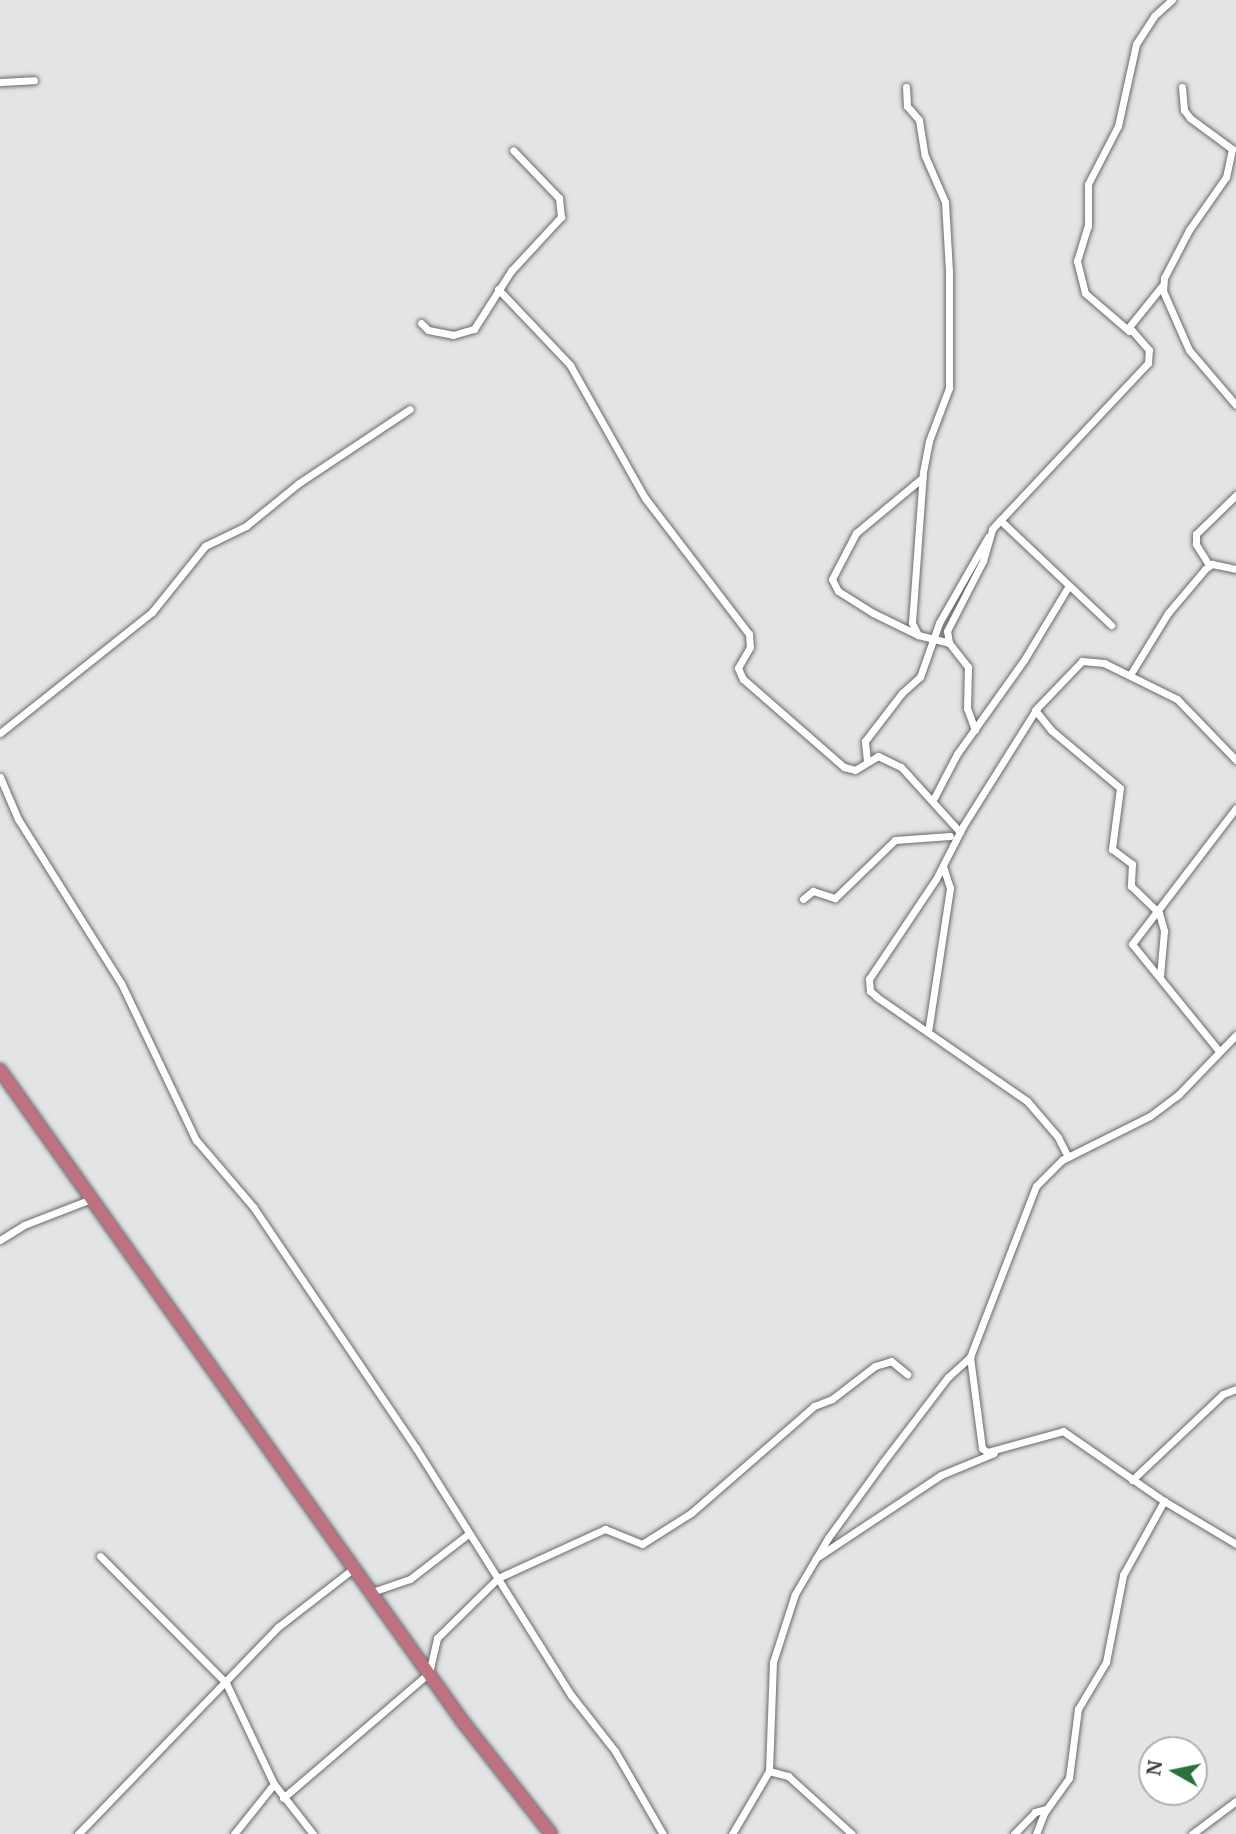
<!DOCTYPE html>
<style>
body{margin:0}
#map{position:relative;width:1236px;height:1834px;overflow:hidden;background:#e3e4e6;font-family:Merriweather,serif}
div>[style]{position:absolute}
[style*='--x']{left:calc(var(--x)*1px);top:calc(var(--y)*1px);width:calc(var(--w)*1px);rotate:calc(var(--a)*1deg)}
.roads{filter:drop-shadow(0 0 2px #68696a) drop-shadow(0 0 2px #68696a)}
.street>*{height:7px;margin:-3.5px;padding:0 3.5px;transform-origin:3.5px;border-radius:3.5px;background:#fff}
.highway>*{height:12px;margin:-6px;padding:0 6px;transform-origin:6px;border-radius:6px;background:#be7181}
span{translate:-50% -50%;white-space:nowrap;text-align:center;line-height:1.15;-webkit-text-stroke:5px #fff;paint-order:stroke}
.north{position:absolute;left:1138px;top:1736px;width:70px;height:70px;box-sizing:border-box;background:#fff;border:2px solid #b1b1b1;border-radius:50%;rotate:279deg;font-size:19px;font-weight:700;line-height:28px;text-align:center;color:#3d3d3d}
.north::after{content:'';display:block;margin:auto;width:24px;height:32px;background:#2c723e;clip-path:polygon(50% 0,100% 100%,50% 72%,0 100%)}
</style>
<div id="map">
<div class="roads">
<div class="street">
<div style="--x:0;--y:82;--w:34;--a:-3"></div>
<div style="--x:906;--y:87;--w:19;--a:87"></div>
<div style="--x:907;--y:106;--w:18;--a:49"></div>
<div style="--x:919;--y:120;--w:36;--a:81"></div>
<div style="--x:925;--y:156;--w:50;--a:66.5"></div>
<div style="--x:945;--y:202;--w:70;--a:86.7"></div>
<div style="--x:949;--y:272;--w:116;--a:90"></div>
<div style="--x:949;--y:388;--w:57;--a:110.7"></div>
<div style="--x:929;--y:441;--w:33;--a:101"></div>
<div style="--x:923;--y:473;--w:150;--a:94.2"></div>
<div style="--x:912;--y:623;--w:13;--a:63"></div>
<div style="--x:918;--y:635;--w:32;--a:14"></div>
<div style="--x:1182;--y:87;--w:23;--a:85"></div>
<div style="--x:1184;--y:110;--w:10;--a:53"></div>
<div style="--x:1190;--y:118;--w:52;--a:36.4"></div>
<div style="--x:1232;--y:149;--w:29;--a:102"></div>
<div style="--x:1226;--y:177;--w:65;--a:124.9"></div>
<div style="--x:1189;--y:230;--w:54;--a:117.5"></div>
<div style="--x:1164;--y:278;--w:13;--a:94"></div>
<div style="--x:1163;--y:291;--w:64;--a:66.2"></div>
<div style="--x:1189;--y:350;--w:72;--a:49.5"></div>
<div style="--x:498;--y:289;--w:105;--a:46.5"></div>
<div style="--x:570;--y:365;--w:153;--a:60.6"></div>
<div style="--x:645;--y:498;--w:171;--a:52.6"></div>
<div style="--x:749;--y:634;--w:13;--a:86"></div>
<div style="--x:750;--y:647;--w:24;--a:120"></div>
<div style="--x:738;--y:668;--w:12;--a:66"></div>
<div style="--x:743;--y:679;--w:134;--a:41.1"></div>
<div style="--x:844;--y:767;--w:11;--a:15"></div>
<div style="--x:855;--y:770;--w:27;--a:-31"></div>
<div style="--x:878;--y:756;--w:25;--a:26"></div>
<div style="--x:901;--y:767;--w:88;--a:47.8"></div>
<div style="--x:421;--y:323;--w:10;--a:45"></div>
<div style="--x:428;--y:330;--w:25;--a:11"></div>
<div style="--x:453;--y:335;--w:22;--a:-16"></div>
<div style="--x:474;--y:329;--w:69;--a:-57.5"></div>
<div style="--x:511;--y:271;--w:74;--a:-47.2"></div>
<div style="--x:561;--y:217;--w:19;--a:-96"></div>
<div style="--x:559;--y:198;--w:66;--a:-133.8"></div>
<div style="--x:1129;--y:331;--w:58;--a:-139.2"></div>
<div style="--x:1085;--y:293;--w:33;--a:-104"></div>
<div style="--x:1077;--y:261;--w:37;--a:-73"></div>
<div style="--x:1088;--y:226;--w:42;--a:-90"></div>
<div style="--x:1088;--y:184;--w:65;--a:-62.7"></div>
<div style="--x:1118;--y:126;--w:84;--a:-77.6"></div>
<div style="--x:1136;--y:44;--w:33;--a:-57"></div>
<div style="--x:1154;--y:16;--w:24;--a:-42"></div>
<div style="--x:1000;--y:520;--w:153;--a:43.4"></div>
<div style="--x:1209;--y:565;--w:25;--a:-122"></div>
<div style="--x:1196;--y:544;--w:10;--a:-90"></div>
<div style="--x:1196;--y:534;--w:56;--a:-44.3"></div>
<div style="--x:918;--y:635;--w:50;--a:-153.9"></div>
<div style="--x:873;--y:613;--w:41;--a:-147.8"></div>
<div style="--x:838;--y:591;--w:13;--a:-117"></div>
<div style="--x:832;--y:579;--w:52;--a:-62.4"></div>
<div style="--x:856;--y:533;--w:86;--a:-39.8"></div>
<div style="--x:1130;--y:675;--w:73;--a:-58.5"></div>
<div style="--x:1168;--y:613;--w:57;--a:-49.9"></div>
<div style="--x:1205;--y:569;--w:9;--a:-36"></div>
<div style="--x:1212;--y:564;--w:25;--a:12"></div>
<div style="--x:1035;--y:710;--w:26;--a:51"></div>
<div style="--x:1051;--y:730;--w:90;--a:40"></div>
<div style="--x:1120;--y:788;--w:62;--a:97.5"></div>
<div style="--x:1112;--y:849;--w:25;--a:37"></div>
<div style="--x:1132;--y:864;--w:22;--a:93"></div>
<div style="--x:1131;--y:886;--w:39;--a:44"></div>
<div style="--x:1159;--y:913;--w:19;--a:74"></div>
<div style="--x:1164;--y:931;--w:45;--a:95.1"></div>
<div style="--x:975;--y:730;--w:23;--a:-110"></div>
<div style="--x:967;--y:708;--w:41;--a:-88.6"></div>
<div style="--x:968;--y:667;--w:31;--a:-128"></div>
<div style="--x:949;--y:643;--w:12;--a:-99"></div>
<div style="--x:947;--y:631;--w:79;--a:-62.8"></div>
<div style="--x:983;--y:561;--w:33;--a:-74"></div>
<div style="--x:992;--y:529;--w:228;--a:-46.8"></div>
<div style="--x:1148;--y:363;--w:13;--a:-86"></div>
<div style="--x:1149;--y:350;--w:30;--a:-131"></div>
<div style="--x:1129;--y:327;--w:53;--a:-51.2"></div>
<div style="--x:0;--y:733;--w:194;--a:-38.5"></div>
<div style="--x:152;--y:612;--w:85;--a:-51.2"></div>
<div style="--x:205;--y:546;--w:46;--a:-26"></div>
<div style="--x:246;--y:526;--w:68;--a:-39.1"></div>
<div style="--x:299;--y:483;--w:133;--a:-33.7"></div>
<div style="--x:867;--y:761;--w:20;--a:-96"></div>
<div style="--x:865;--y:741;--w:61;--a:-52.4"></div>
<div style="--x:902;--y:693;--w:24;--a:-42"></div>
<div style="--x:920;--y:677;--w:57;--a:-70.6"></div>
<div style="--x:939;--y:623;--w:99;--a:-60.3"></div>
<div style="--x:0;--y:777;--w:46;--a:66.8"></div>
<div style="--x:18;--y:819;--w:194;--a:57.9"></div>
<div style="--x:121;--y:983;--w:174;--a:64.5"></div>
<div style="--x:196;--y:1140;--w:89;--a:49.5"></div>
<div style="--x:254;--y:1208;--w:290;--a:56"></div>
<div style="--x:416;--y:1448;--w:292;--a:57.9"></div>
<div style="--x:571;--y:1695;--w:71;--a:51.8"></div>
<div style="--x:615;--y:1751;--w:96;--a:60"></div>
<div style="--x:934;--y:798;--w:50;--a:-62.4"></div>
<div style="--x:957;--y:754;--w:115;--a:-54.5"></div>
<div style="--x:1024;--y:660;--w:85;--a:-58.9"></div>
<div style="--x:803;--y:899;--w:13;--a:-39"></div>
<div style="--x:813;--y:891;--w:23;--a:18"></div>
<div style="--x:835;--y:898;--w:83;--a:-44"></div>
<div style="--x:895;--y:840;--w:55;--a:-4.2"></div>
<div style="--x:928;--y:1032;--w:146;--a:-81.3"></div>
<div style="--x:950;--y:888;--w:23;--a:-108"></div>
<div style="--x:1219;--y:1051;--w:138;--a:-129.1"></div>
<div style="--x:1132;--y:944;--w:171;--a:-52.6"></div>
<div style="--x:1068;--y:1157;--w:22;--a:-117"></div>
<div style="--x:1058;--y:1137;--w:48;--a:-130.7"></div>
<div style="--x:1027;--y:1101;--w:183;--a:-145.3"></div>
<div style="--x:877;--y:997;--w:9;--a:-139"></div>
<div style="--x:870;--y:991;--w:12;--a:-95"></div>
<div style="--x:869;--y:979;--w:120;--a:-56.2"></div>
<div style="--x:936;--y:879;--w:59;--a:-63"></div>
<div style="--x:963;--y:826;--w:139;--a:-57.9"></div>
<div style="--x:1037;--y:708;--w:65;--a:-46.2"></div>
<div style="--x:1082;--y:661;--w:22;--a:5"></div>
<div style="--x:1104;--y:663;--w:81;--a:26.3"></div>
<div style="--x:1177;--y:699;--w:85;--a:46"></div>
<div style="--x:0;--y:1240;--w:28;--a:-32"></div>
<div style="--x:24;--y:1225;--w:72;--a:-21.2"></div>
<div style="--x:970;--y:1357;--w:92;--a:82.5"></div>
<div style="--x:982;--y:1448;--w:6;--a:39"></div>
<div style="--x:987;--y:1452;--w:79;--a:-15.4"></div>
<div style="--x:1063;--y:1431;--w:123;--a:34.7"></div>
<div style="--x:1164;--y:1501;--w:84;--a:30.8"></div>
<div style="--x:1132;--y:1480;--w:125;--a:-43.4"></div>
<div style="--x:1223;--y:1394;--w:14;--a:-21"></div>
<div style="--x:100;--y:1556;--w:179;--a:45.2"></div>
<div style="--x:226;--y:1683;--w:112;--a:64.6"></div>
<div style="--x:274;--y:1784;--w:63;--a:52"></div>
<div style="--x:816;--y:1558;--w:150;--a:-33.6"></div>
<div style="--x:941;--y:1475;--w:57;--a:-22.5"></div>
<div style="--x:372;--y:1592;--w:40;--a:-18.9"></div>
<div style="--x:410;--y:1579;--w:72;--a:-37.7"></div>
<div style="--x:769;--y:1771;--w:20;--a:15"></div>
<div style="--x:788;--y:1776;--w:86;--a:42.2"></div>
<div style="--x:283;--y:1798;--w:192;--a:-40.6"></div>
<div style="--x:429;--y:1673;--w:36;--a:-77"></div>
<div style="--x:437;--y:1638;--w:86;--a:-44.5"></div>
<div style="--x:498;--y:1578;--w:118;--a:-24.6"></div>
<div style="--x:605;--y:1529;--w:40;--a:22"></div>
<div style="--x:642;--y:1544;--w:58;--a:-32.3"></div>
<div style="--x:691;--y:1513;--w:163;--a:-41"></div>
<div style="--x:814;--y:1406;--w:19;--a:-21"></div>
<div style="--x:832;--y:1399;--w:54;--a:-37.5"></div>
<div style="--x:875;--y:1366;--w:17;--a:-17"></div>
<div style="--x:891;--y:1361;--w:21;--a:39"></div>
<div style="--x:78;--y:1834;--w:288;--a:-46"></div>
<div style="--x:278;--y:1627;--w:96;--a:-37.8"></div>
<div style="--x:234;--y:1834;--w:64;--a:-51.3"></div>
<div style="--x:732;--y:1834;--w:73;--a:-59.6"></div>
<div style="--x:769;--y:1771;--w:109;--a:-87.9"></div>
<div style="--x:773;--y:1662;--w:71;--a:-72.1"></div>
<div style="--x:795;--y:1594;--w:65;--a:-59.5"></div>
<div style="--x:828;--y:1538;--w:94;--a:-54.1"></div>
<div style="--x:883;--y:1462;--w:107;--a:-52.6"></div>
<div style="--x:948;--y:1377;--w:30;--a:-42"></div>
<div style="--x:970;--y:1357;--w:183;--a:-68.9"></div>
<div style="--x:1036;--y:1186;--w:37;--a:-45"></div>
<div style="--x:1062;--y:1160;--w:98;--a:-26.6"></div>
<div style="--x:1150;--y:1116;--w:36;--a:-37"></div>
<div style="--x:1179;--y:1094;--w:82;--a:-46"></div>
<div style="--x:1014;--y:1834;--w:30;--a:-46"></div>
<div style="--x:1035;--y:1812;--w:11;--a:-15"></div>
<div style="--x:1036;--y:1834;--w:22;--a:-69"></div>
<div style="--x:1044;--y:1813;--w:43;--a:-54.5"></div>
<div style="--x:1069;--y:1778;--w:70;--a:-82.6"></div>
<div style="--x:1078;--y:1709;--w:55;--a:-59.2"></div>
<div style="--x:1106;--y:1662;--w:89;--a:-78.9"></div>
<div style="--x:1123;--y:1575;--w:85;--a:-61"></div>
<div style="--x:1192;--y:1834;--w:55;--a:-36.9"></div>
</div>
<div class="highway">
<div style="--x:0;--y:1070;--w:800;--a:54.62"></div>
<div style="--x:463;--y:1722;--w:142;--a:51.8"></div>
</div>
</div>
<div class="north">N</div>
</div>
